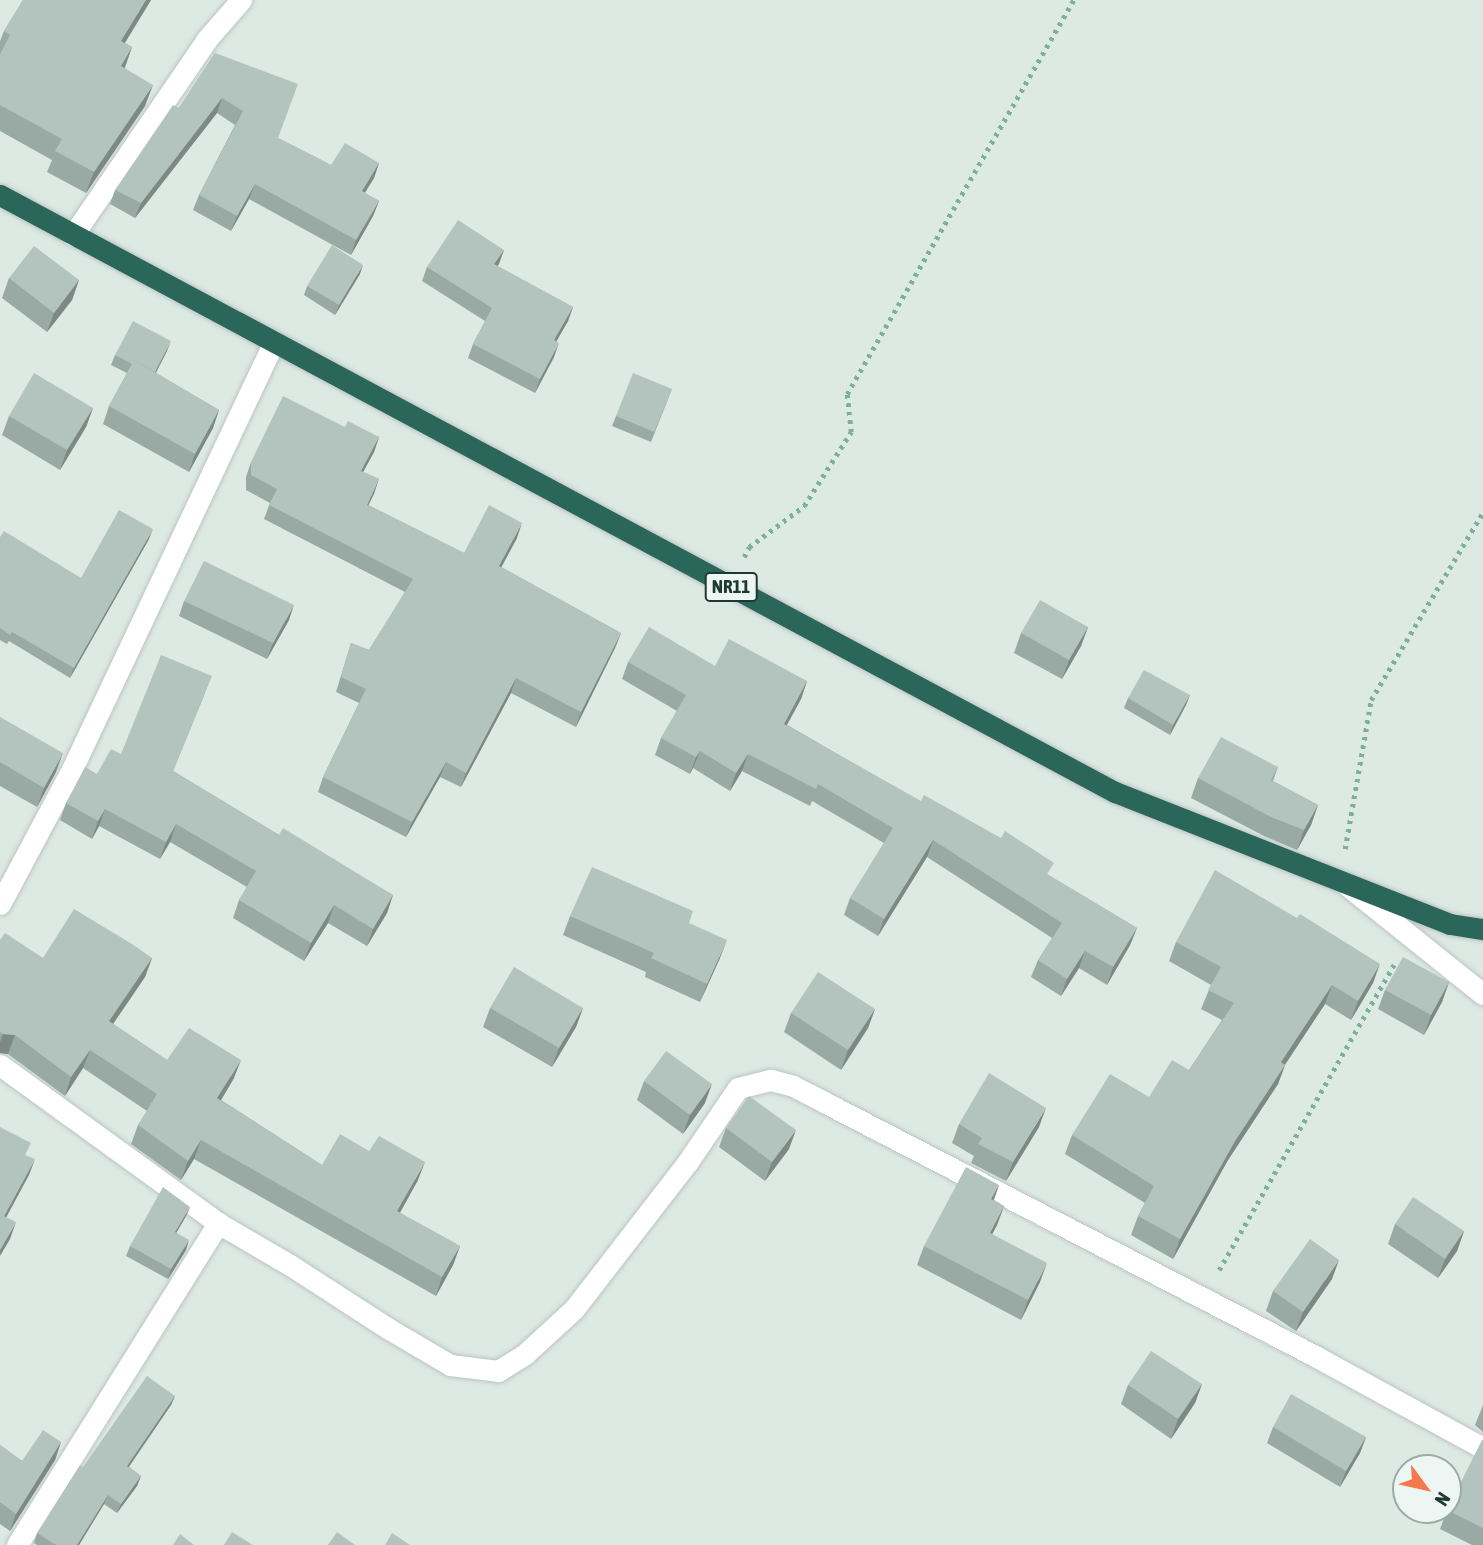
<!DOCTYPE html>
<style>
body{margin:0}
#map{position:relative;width:1483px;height:1545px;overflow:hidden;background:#ddeae4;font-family:"Asap Condensed",sans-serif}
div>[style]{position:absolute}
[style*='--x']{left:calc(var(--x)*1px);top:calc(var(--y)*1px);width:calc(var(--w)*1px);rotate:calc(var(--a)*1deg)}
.path>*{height:4.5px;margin-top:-2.25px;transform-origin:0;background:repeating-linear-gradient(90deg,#7caf9f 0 3.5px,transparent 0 8.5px)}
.roads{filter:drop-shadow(0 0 2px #bcc4c2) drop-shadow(0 0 2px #bcc4c2)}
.street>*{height:21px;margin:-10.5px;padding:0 10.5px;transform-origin:10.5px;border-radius:10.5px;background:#fff}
.highway>*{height:21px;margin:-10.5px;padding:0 10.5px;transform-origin:10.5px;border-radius:10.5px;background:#2a665a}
.wall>*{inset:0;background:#99a9a3}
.shaded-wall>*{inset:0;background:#7d8984}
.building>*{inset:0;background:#b2c4bd}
span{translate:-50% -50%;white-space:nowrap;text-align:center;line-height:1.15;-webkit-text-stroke:5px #edf6f2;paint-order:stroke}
.shield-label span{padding:2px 5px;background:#edf6f2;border:2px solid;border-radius:5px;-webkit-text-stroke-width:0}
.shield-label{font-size:19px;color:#1e3932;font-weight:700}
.north{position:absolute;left:1392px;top:1454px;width:70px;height:70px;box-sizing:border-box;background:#edf6f2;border:2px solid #9aaaa5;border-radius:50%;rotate:123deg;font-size:19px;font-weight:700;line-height:28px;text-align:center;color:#1e3932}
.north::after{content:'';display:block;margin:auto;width:24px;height:32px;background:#f6794e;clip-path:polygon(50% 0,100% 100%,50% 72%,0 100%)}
</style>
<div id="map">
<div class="path">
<div style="--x:744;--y:557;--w:11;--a:-63"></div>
<div style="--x:749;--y:547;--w:69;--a:-36.7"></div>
<div style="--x:804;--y:506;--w:88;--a:-57.6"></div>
<div style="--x:851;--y:432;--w:38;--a:-96"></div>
<div style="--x:847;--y:394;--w:455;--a:-60.1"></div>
<div style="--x:1345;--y:849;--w:151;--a:-80.1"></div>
<div style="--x:1371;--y:700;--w:219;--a:-59.2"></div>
<div style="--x:1219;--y:1270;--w:352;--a:-60.2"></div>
</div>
<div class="roads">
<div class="street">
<div style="--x:73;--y:235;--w:237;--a:-55.6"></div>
<div style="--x:207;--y:39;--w:52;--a:-48.9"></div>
<div style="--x:1348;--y:886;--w:173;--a:38.7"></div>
<div style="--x:0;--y:904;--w:153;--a:-61.9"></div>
<div style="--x:72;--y:769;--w:473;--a:-64.7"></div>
<div style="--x:0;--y:1065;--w:269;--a:35.9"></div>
<div style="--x:218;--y:1223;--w:83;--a:30.3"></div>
<div style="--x:290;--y:1265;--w:118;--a:32.9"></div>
<div style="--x:389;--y:1329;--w:71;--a:30.5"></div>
<div style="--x:450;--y:1365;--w:48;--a:7.1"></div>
<div style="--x:498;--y:1371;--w:32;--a:-32"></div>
<div style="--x:525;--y:1354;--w:67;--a:-42.6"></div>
<div style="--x:574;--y:1309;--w:185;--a:-52.3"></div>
<div style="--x:687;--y:1163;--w:91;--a:-55.8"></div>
<div style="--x:738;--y:1088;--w:34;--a:-14"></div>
<div style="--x:771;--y:1080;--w:23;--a:15"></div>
<div style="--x:793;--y:1086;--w:35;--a:27"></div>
<div style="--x:824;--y:1102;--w:553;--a:27.35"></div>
<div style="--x:1315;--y:1356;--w:192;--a:28.7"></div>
<div style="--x:17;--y:1545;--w:380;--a:-58"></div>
</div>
<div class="highway">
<div style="--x:0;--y:195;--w:1265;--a:28.17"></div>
<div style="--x:1115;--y:792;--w:360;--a:21.5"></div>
<div style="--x:1450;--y:924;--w:33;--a:9"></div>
</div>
</div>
<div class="wall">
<div style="clip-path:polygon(23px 0,151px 0,125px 43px,132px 47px,125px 68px,145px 106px,86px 193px,47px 172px,52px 160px,0 131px,0 41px,4px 31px)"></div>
<div style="clip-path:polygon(215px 53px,278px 138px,331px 165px,379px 163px,374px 178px,365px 193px,379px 201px,373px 216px,351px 255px,249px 199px,231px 231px,193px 210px,199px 195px,235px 125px,217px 113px,135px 218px,110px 204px,115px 190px,179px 108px)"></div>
<div style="clip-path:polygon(504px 250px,497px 266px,573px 307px,568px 321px,556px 342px,554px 357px,535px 393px,468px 358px,473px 344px,485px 321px,422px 281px,427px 267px)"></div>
<div style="clip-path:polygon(360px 274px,335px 315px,304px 295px,307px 286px)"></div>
<div style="clip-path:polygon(9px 278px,79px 280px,72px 300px,47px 332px,2px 298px)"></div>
<div style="clip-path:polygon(167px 351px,156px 373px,219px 410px,213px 428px,189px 472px,103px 424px,109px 406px,127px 373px,111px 365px,115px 355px)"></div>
<div style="clip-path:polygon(672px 389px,651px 442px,612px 426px,616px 416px)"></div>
<div style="clip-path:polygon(93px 408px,86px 427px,60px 470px,2px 435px,9px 416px)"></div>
<div style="clip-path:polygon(345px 427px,379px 437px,374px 452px,363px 472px,379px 479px,368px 505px,464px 553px,517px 538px,501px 567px,621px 633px,615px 648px,576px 727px,511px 693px,461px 787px,440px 777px,406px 837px,318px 792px,323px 777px,359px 703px,336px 692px,351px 643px,369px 650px,405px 592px,264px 519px,270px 503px,246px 490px,246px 477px,251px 462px)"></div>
<div style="clip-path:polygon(0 537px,81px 578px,149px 539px,70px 678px,9px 641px,7px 644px,0 640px)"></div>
<div style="clip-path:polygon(184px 601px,289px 620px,267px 659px,179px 616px)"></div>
<div style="clip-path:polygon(1088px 627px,1081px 646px,1062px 679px,1014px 653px,1021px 633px)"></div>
<div style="clip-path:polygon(628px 662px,715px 666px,807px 681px,801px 699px,787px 725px,1050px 876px,1137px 928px,1130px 945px,1107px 985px,1079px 968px,1061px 996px,1031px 977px,1038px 960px,1052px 938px,927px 857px,878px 936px,844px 915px,850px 898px,884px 843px,812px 801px,810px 806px,742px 771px,730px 791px,693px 768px,690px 774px,655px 755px,661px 738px,677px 711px,622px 679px)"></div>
<div style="clip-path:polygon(205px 693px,173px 771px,279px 835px,393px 895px,387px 913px,367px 946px,328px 923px,304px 961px,233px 918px,239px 900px,247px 887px,170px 842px,160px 859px,99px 826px,92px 839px,60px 820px,66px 803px,97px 774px,121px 754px)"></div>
<div style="clip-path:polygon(1190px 695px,1186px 705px,1170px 735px,1124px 708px,1128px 698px)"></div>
<div style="clip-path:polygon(0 717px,56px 772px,37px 807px,0 786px)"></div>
<div style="clip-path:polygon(1278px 767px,1273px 781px,1318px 805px,1311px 825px,1297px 850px,1264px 836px,1191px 798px,1198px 778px)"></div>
<div style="clip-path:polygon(570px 916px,720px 958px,700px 1002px,645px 977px,646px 972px,563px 935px)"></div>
<div style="clip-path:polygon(0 940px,43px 958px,152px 958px,145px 977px,113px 1024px,167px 1060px,234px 1078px,221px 1100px,322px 1165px,418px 1180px,400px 1213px,460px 1246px,453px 1265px,436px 1296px,194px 1159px,181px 1180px,131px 1144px,138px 1125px,147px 1111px,83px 1068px,65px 1096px,8px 1054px,0 1053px)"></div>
<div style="clip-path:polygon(1176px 942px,1373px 983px,1351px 1020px,1325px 1004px,1285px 1065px,1278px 1084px,1228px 1160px,1173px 1259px,1131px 1235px,1138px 1216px,1145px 1203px,1065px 1154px,1072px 1135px,1149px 1097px,1189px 1070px,1222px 1020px,1201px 1009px,1211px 985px,1169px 961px)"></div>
<div style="clip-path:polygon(1449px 982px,1442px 1002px,1424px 1035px,1378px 1009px,1385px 990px)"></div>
<div style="clip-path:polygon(490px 1008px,583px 1008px,576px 1027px,552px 1067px,483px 1027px)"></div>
<div style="clip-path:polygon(875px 1009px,868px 1028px,841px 1070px,784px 1032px,791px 1013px)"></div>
<div style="clip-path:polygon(644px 1081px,705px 1103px,683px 1134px,637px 1100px)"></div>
<div style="clip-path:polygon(959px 1124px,1039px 1127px,1006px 1181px,971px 1163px,974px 1156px,952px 1143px)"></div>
<div style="clip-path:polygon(726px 1128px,789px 1149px,765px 1181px,719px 1147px)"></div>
<div style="clip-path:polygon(999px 1185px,994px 1200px,1004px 1206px,997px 1225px,992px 1234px,1040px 1282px,1021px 1320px,917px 1265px,924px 1246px)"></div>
<div style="clip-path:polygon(190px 1207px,186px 1216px,176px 1233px,186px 1250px,168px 1279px,126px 1256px,130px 1246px)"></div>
<div style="clip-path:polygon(1395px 1224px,1464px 1231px,1457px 1251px,1438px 1278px,1388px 1244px)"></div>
<div style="clip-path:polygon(1332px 1279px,1296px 1331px,1266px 1311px,1273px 1291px)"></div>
<div style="clip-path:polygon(1202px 1384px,1195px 1403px,1171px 1439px,1121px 1404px,1128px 1385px)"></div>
<div style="clip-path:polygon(175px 1396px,171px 1405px,129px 1467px,141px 1476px,137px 1486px,117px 1513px,104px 1504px,79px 1545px,37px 1545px,34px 1543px,37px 1533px,83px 1467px)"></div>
<div style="clip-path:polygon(1483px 1405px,1483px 1432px,1475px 1425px)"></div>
<div style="clip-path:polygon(1273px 1427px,1366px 1437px,1360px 1453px,1340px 1487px,1267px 1443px)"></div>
<div style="clip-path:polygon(1483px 1440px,1483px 1545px,1472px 1545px,1440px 1529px,1447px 1510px)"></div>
<div style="clip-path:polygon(61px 1442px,55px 1460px,10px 1531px,0 1524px,0 1445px,22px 1461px)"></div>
</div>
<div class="shaded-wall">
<div style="clip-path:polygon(146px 0,151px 0,113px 62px,121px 41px)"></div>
<div style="clip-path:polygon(132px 47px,124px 69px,121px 66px)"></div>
<div style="clip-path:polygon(153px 85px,145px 106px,86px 193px,94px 172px)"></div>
<div style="clip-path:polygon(222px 98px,217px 113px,135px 218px,141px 203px)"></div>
<div style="clip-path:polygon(379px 163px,374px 178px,356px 206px,362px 191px)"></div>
<div style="clip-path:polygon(255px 184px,249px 199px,231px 231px,237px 216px)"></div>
<div style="clip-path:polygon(379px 201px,373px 216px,351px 255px,356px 240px)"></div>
<div style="clip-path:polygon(504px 250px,499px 264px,489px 278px,494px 264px)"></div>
<div style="clip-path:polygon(363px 265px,360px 274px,335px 315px,339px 305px)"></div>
<div style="clip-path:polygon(79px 280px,72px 300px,47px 332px,54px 313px)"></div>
<div style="clip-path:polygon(573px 307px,568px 321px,549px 354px,554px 340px)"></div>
<div style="clip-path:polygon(171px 341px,167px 351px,149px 385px,153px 375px)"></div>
<div style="clip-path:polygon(559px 343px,554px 357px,535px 393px,540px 379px)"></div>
<div style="clip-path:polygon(93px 408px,86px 427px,60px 470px,67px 450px)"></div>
<div style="clip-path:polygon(219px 410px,213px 428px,189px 472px,195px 454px)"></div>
<div style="clip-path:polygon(379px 437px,374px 452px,356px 485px,361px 471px)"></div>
<div style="clip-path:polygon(379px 479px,374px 494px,361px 520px,367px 505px)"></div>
<div style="clip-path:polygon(522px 523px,517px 538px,494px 581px,499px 566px)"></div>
<div style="clip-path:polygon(153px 529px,149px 539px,70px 678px,74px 668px)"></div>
<div style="clip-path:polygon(294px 605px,289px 620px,267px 659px,273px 643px)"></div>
<div style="clip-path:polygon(1088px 627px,1081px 646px,1062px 679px,1069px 660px)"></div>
<div style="clip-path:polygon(621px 633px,615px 648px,576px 727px,581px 712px)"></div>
<div style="clip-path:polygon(516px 678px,511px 693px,461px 787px,466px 773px)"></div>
<div style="clip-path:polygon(807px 681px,801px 699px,778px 741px,784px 724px)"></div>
<div style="clip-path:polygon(1190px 695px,1186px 705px,1170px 735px,1173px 725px)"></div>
<div style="clip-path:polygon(700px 751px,693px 768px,690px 774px,696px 757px)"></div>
<div style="clip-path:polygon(63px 753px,56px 772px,37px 807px,44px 788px)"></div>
<div style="clip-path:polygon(748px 754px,742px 771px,730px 791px,736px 773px)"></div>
<div style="clip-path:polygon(446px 762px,440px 777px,406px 837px,412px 822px)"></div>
<div style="clip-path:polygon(1318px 805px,1311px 825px,1297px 850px,1304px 830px)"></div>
<div style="clip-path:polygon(105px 809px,99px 826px,92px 839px,98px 821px)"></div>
<div style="clip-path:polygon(176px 824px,170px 842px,160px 859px,166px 842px)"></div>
<div style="clip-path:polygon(933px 840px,927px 857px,878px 936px,884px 919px)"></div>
<div style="clip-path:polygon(393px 895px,387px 913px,367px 946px,373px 929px)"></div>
<div style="clip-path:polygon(334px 905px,328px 923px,304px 961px,311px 943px)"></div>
<div style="clip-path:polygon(1137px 928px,1130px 945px,1107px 985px,1113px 967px)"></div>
<div style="clip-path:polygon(727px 940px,720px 958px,700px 1002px,707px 984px)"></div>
<div style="clip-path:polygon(1085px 951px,1079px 968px,1061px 996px,1067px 979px)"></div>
<div style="clip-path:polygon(152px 958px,145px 977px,102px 1040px,109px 1021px)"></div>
<div style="clip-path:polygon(1380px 964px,1373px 983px,1351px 1020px,1358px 1001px)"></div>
<div style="clip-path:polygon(1449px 982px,1442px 1002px,1424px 1035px,1431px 1015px)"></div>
<div style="clip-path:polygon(1332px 985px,1325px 1004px,1274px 1081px,1281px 1062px)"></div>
<div style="clip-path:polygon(583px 1008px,576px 1027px,552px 1067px,559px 1048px)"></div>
<div style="clip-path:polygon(875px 1009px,868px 1028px,841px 1070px,848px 1050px)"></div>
<div style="clip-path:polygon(3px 1034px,15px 1035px,8px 1054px,0 1053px,0 1042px)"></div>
<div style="clip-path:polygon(90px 1050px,83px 1068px,65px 1096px,71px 1077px)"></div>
<div style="clip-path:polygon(241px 1060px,234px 1078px,211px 1117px,217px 1098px)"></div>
<div style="clip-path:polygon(1285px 1065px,1278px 1084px,1228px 1160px,1173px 1259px,1180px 1239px,1235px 1141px)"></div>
<div style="clip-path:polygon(712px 1084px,705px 1103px,683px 1134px,690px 1115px)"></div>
<div style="clip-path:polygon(1046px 1108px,1039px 1127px,1006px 1181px,1013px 1162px)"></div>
<div style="clip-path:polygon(796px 1130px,789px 1149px,765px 1181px,772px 1162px)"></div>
<div style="clip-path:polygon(201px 1140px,194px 1159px,181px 1180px,188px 1161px)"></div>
<div style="clip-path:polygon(35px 1159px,29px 1175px,0 1229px,4px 1216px)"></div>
<div style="clip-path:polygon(425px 1162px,418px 1180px,390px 1230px,397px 1211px)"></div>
<div style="clip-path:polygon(999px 1185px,992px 1204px,991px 1199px)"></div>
<div style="clip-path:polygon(1004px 1206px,997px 1225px,983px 1252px,990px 1233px)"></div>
<div style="clip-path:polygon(190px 1207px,186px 1216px,171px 1242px,175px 1232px)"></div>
<div style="clip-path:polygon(16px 1222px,10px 1239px,0 1256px,0 1250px)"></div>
<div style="clip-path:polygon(1464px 1231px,1457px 1251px,1438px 1278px,1445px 1259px)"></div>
<div style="clip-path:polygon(189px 1240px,186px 1250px,168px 1279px,171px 1269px)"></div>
<div style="clip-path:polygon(460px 1246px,453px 1265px,436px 1296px,442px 1277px)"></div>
<div style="clip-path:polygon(1339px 1260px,1332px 1279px,1296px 1331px,1303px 1312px)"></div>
<div style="clip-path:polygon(1047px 1263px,1040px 1282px,1021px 1320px,1028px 1300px)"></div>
<div style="clip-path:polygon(1202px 1384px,1195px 1403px,1171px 1439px,1178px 1419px)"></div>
<div style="clip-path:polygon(175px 1396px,171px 1405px,123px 1475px,127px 1466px)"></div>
<div style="clip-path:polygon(1366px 1437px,1360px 1453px,1340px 1487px,1346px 1471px)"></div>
<div style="clip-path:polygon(61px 1442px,55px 1460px,10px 1531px,16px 1514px)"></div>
<div style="clip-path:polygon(141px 1476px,137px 1486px,117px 1513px,121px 1504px)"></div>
<div style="clip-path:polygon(108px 1495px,104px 1504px,79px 1545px,77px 1545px)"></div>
</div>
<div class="building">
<div style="clip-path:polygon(23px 0,146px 0,121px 41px,132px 47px,121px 66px,153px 85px,94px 172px,55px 151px,62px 139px,0 105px,0 54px,10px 35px,4px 31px)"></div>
<div style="clip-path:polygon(215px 53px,298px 84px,278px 138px,331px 165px,345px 143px,379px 163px,362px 191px,379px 201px,356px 240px,255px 184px,237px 216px,199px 195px,243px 111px,222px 98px,141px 203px,115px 190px,173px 105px,179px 108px)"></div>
<div style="clip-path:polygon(458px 220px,504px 250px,494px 264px,573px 307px,554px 340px,559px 343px,540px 379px,473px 344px,492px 308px,427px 267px)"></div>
<div style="clip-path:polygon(332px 245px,363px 265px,339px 305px,307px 286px)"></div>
<div style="clip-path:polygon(34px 246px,79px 280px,54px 313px,9px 278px)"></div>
<div style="clip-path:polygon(133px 321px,171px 341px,155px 372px,134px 360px,132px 364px,115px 355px)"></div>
<div style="clip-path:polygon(134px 360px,219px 410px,195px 454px,109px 406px)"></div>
<div style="clip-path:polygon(34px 373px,93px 408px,67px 450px,9px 416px)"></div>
<div style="clip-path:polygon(633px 373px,672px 389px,654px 432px,616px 416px)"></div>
<div style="clip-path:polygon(283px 396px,345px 427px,348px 421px,379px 437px,361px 471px,379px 479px,367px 505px,464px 553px,489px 505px,522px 523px,499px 566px,621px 633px,581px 712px,516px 678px,466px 773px,446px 762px,412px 822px,323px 777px,366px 689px,341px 677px,351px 643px,369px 650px,413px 579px,269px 505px,277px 489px,251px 475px,251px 462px)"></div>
<div style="clip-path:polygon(119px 510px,153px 529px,74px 668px,12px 632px,10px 635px,0 628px,0 537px,4px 531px,81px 578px)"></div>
<div style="clip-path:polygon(204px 561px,294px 605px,273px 643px,184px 601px)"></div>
<div style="clip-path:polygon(1040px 600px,1088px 627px,1069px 660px,1021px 633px)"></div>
<div style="clip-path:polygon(649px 627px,715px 666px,729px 639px,807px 681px,784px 724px,921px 801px,924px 795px,1001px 838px,1005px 831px,1054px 863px,1047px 874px,1137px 928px,1113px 967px,1085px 951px,1067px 979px,1038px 960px,1062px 923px,933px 840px,884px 919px,850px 898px,893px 828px,818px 784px,816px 789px,748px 754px,736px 773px,700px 751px,696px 757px,661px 738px,686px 695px,628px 662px)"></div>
<div style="clip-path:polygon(161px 655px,212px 676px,173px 771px,279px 835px,283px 828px,393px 895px,373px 929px,334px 905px,311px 943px,239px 900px,256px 871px,176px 824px,166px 842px,105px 809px,98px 821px,66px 803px,85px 767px,97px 774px,111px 749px,121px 754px)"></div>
<div style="clip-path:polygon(1144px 670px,1190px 695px,1173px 725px,1128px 698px)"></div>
<div style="clip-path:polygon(0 717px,63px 753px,44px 788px,0 762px)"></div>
<div style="clip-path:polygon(1221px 737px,1278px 767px,1271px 780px,1318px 805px,1304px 830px,1271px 817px,1198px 778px)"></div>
<div style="clip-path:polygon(592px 867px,693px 911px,689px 923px,727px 940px,707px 984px,651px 958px,654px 953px,570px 916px)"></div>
<div style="clip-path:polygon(1215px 870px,1297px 918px,1300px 914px,1380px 964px,1358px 1001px,1332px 985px,1281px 1062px,1285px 1065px,1235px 1141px,1180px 1239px,1138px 1216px,1154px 1186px,1072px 1135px,1110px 1074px,1149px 1097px,1172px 1060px,1189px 1070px,1234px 1003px,1208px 990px,1221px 967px,1176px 942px)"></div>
<div style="clip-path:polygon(74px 909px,132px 944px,152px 958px,109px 1021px,167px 1060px,189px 1028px,241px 1060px,217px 1098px,322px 1165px,340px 1134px,369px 1151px,379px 1136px,425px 1162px,397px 1211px,460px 1246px,442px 1277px,201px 1140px,188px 1161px,138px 1125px,157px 1094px,90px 1050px,71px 1077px,15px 1035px,3px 1034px,0 1032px,0 940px,5px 933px,43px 958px)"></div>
<div style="clip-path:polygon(1403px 957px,1449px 982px,1431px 1015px,1385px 990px)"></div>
<div style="clip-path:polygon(514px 967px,583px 1008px,559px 1048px,490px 1008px)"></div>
<div style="clip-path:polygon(818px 972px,875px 1009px,848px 1050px,791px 1013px)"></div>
<div style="clip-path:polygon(666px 1051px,712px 1084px,690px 1115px,644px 1081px)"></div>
<div style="clip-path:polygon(989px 1073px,1046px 1108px,1013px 1162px,978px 1144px,982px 1138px,959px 1124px)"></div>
<div style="clip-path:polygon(749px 1096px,796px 1130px,772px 1162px,726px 1128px)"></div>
<div style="clip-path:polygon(0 1127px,31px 1143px,25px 1155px,35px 1159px,4px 1216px,16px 1222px,0 1250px)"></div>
<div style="clip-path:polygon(966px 1167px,999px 1185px,991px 1199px,1004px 1206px,990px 1233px,1047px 1263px,1028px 1300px,924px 1246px)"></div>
<div style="clip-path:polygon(163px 1187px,190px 1207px,175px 1232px,189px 1240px,171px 1269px,130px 1246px)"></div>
<div style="clip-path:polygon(1413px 1197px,1464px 1231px,1445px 1259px,1395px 1224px)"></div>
<div style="clip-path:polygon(1310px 1239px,1339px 1260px,1303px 1312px,1273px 1291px)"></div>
<div style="clip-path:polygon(1151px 1351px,1202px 1384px,1178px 1419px,1128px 1385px)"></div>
<div style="clip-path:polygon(147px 1376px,175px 1396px,127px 1466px,141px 1476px,121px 1504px,108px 1495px,77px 1545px,56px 1545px,37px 1533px,80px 1465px,83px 1467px)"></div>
<div style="clip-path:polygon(1291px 1394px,1366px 1437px,1346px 1471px,1273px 1427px)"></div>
<div style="clip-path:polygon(43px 1430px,61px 1442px,16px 1514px,0 1502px,0 1445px,22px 1461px)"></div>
<div style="clip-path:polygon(1482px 1440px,1483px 1440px,1483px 1528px,1447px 1510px)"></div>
<div style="clip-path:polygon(232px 1532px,253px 1545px,224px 1545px)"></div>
<div style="clip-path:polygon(337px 1532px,355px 1545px,328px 1545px)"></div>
<div style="clip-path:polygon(392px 1533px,410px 1545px,385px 1545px)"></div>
<div style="clip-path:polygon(180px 1534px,194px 1545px,173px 1545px)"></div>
</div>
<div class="shield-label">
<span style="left:731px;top:587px">NR11</span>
</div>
<div class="north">N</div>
</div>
